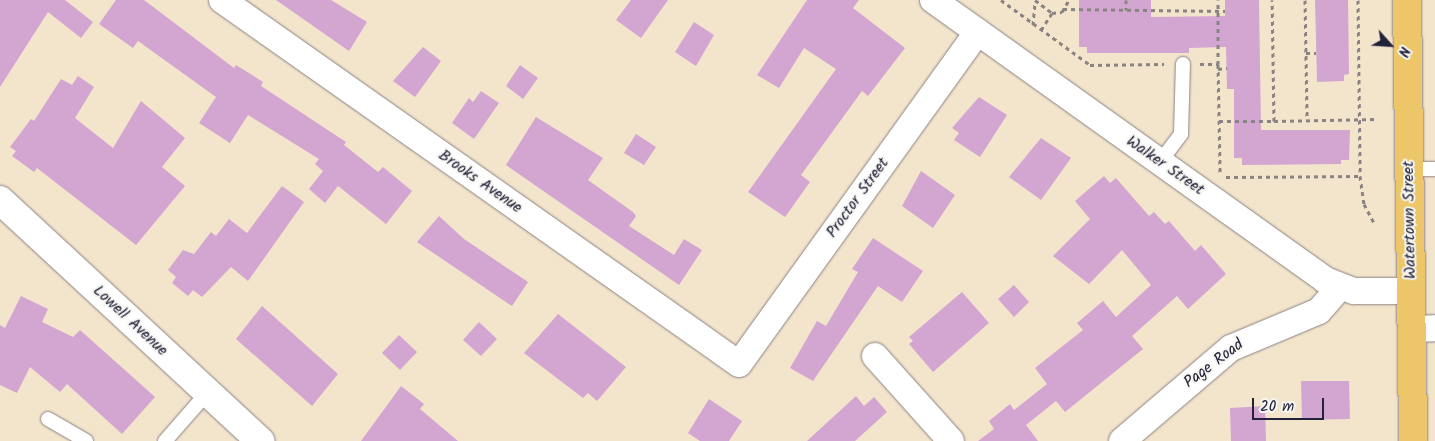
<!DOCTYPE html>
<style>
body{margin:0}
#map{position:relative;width:1435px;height:441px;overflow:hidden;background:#f3e4cc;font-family:Kalam,sans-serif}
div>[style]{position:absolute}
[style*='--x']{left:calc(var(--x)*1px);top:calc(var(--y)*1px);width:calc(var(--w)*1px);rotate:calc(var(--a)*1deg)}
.building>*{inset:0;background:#d3a6d1}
.path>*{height:3px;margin-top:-1.5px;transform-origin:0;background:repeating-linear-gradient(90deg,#8a8384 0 4px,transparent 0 8px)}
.roads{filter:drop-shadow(0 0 1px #8a8384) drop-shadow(0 0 1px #8a8384)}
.service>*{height:14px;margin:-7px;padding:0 7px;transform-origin:7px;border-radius:7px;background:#fff}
.minor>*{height:26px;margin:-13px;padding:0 13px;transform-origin:13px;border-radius:13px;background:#fff}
.tertiary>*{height:28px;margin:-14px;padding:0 14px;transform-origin:14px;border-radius:14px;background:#fff}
.primary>*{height:28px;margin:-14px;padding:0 14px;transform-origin:14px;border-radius:14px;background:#ecc669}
span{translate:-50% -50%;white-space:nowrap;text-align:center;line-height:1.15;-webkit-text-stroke:4px #f6f6f2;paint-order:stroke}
.street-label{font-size:16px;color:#22223b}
.north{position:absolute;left:1365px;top:20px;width:50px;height:50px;-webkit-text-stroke:4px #f6f6f2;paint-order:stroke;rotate:116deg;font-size:14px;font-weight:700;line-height:20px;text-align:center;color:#22223b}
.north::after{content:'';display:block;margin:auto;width:18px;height:22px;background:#22223b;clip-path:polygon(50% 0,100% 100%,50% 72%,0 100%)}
.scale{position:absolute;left:1252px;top:398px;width:72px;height:22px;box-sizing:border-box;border:2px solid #22223b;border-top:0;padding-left:6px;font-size:15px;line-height:18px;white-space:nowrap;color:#22223b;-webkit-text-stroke:4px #f6f6f2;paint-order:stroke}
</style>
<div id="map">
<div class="building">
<div style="clip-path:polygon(0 0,65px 0,93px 22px,81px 38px,48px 12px,0 87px)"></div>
<div style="clip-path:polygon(116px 0,144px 0,234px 68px,236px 65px,263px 82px,261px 86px,346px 142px,344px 145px,378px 172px,383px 167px,412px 191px,386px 224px,338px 186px,325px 203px,309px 189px,323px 171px,315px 164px,319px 159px,248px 115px,230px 143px,199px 123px,216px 97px,138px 41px,133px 48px,99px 24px)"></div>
<div style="clip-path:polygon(276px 0,331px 0,367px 22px,349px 51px)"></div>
<div style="clip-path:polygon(631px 0,668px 0,641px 38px,616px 20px)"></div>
<div style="clip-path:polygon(807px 0,859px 0,853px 8px,905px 48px,868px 96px,862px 91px,801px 175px,810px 182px,785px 217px,748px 192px,836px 69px,804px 48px,779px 88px,757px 75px)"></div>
<div style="clip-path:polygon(1079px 0,1151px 0,1151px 17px,1225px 16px,1225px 0,1259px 0,1261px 130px,1350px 130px,1349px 160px,1341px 160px,1341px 164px,1242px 165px,1242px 158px,1234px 158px,1234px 89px,1227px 89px,1226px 47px,1189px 48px,1189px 53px,1087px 53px,1087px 47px,1079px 47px)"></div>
<div style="clip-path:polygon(1315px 0,1348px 0,1349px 74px,1344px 75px,1344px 81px,1317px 82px)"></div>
<div style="clip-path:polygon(694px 22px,714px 35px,696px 66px,675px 52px)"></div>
<div style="clip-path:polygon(423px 47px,441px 61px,415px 97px,393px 81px)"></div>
<div style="clip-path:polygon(520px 65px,538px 78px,523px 99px,506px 86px)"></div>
<div style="clip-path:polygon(78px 76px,94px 87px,75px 118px,113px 148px,141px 101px,185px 138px,162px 167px,185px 186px,136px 245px,37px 168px,34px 172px,12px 156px,16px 151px,10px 147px,31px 119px,34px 121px,61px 79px,72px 85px)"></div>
<div style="clip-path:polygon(481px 91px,499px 103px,474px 139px,452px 123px,469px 98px,473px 102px)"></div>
<div style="clip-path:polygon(979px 97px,1007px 115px,980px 157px,954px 140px,959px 133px,952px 128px)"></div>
<div style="clip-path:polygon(536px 117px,603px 158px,588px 180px,633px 212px,636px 216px,629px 226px,674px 255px,684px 239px,702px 250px,679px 285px,506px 165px)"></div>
<div style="clip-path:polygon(636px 134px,656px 147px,644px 165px,624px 153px)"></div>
<div style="clip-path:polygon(1041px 138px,1071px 158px,1041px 200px,1009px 177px)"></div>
<div style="clip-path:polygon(921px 171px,955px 195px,933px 228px,902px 206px)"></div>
<div style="clip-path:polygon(1104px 176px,1110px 183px,1116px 178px,1149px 216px,1154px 212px,1165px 224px,1169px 221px,1195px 251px,1201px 245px,1226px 274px,1188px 309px,1177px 296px,1132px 336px,1143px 349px,1065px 412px,1056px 401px,1026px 425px,1038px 441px,978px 441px,994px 429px,989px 421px,1010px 404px,1014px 410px,1047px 384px,1035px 368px,1083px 330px,1077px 323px,1103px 301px,1116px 317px,1151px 285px,1122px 250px,1089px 284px,1053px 256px,1090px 219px,1075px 201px)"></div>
<div style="clip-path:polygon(282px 186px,304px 202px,248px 281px,231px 267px,202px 297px,193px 290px,188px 296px,172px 283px,176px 277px,168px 270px,183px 250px,194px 254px,211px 232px,216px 236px,229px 219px,247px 233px)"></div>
<div style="clip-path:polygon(439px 216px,464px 239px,528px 282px,512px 306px,417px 242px)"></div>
<div style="clip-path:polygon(873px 238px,923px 271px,902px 302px,878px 286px,813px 381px,790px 368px,817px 321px,826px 326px,858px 272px,852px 269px)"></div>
<div style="clip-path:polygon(1014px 285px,1029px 302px,1014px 317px,998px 299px)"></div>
<div style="clip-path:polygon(962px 292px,989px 323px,933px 372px,909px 344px,913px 341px,909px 337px)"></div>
<div style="clip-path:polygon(21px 296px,48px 309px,42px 322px,73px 337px,80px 330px,155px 397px,122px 434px,67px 384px,60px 392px,30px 367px,17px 393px,0 385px,0 325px,5px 328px)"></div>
<div style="clip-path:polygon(262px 306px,338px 374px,312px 406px,236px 339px)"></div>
<div style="clip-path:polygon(558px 314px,626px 367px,597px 401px,588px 393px,583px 398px,524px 353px)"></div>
<div style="clip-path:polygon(479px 322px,497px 339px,481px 356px,463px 340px)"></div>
<div style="clip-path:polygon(399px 335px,417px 352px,400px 370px,382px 353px)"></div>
<div style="clip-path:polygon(1301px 381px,1349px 381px,1350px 419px,1302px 420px)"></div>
<div style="clip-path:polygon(401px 386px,424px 404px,420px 409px,458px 441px,361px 441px)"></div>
<div style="clip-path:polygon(856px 396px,864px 406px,874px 397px,887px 412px,855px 441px,807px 441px)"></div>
<div style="clip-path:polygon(709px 399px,742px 421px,729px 441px,700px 441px,688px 433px)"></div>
<div style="clip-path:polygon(1265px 406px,1266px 441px,1231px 441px,1230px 408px)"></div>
</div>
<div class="path">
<div style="--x:1001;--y:0;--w:110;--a:36.1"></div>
<div style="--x:1090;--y:65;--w:74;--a:-0.8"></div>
<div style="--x:1035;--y:0;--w:21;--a:37"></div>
<div style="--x:1126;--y:0;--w:10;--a:90"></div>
<div style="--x:1305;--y:0;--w:120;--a:89"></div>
<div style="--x:1358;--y:0;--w:176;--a:89.3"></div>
<div style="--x:1360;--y:176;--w:28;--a:82"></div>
<div style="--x:1364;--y:204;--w:21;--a:62"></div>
<div style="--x:1063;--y:9;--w:162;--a:0.7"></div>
<div style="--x:1033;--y:25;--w:21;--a:-85"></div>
<div style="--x:1041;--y:30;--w:20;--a:-57"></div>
<div style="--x:1052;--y:13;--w:10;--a:-6"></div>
<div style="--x:1062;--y:12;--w:14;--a:-60"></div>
<div style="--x:1306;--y:53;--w:10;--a:0"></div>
<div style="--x:1200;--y:64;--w:18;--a:0"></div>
<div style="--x:1218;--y:64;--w:109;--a:88.9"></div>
<div style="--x:1218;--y:64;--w:64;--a:-90"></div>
<div style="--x:1218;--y:69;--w:9;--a:-6"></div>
<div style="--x:1219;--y:121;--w:55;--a:0"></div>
<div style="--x:1274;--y:121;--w:121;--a:-90.9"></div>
<div style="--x:1274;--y:121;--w:104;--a:-1.1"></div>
<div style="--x:1226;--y:177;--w:134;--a:-0.4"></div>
</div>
<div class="roads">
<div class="service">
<div style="--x:1160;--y:162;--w:35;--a:-53"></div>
<div style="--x:1181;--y:134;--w:70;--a:-88.4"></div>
<div style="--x:1409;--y:169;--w:26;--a:0"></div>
<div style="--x:48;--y:419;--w:44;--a:30.1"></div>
<div style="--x:165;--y:441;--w:64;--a:-48.8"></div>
</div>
<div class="minor">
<div style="--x:222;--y:0;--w:632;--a:35.15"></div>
<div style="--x:739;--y:364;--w:409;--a:-54.3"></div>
<div style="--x:933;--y:0;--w:482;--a:35.5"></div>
<div style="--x:1325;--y:280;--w:31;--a:21"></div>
<div style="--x:1354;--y:291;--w:57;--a:0"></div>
<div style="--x:1411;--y:329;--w:24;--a:-2"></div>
<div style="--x:875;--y:356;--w:114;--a:48.2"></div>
<div style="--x:1122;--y:441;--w:143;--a:-40.5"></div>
<div style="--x:1231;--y:348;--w:95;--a:-22.8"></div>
<div style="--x:1319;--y:311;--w:30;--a:-49"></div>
</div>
<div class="tertiary">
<div style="--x:0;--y:200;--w:355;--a:42.8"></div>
</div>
<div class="primary">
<div style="--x:1407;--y:0;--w:441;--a:89.2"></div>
</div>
</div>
<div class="street-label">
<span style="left:1165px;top:166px;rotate:35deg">Walker Street</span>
<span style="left:480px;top:182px;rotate:35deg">Brooks Avenue</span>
<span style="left:858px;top:198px;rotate:-54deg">Proctor Street</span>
<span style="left:1410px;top:220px;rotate:-91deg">Watertown Street</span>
<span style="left:130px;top:321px;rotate:43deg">Lowell Avenue</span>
<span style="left:1214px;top:364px;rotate:-37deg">Page Road</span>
</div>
<div class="north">N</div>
<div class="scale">20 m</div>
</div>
